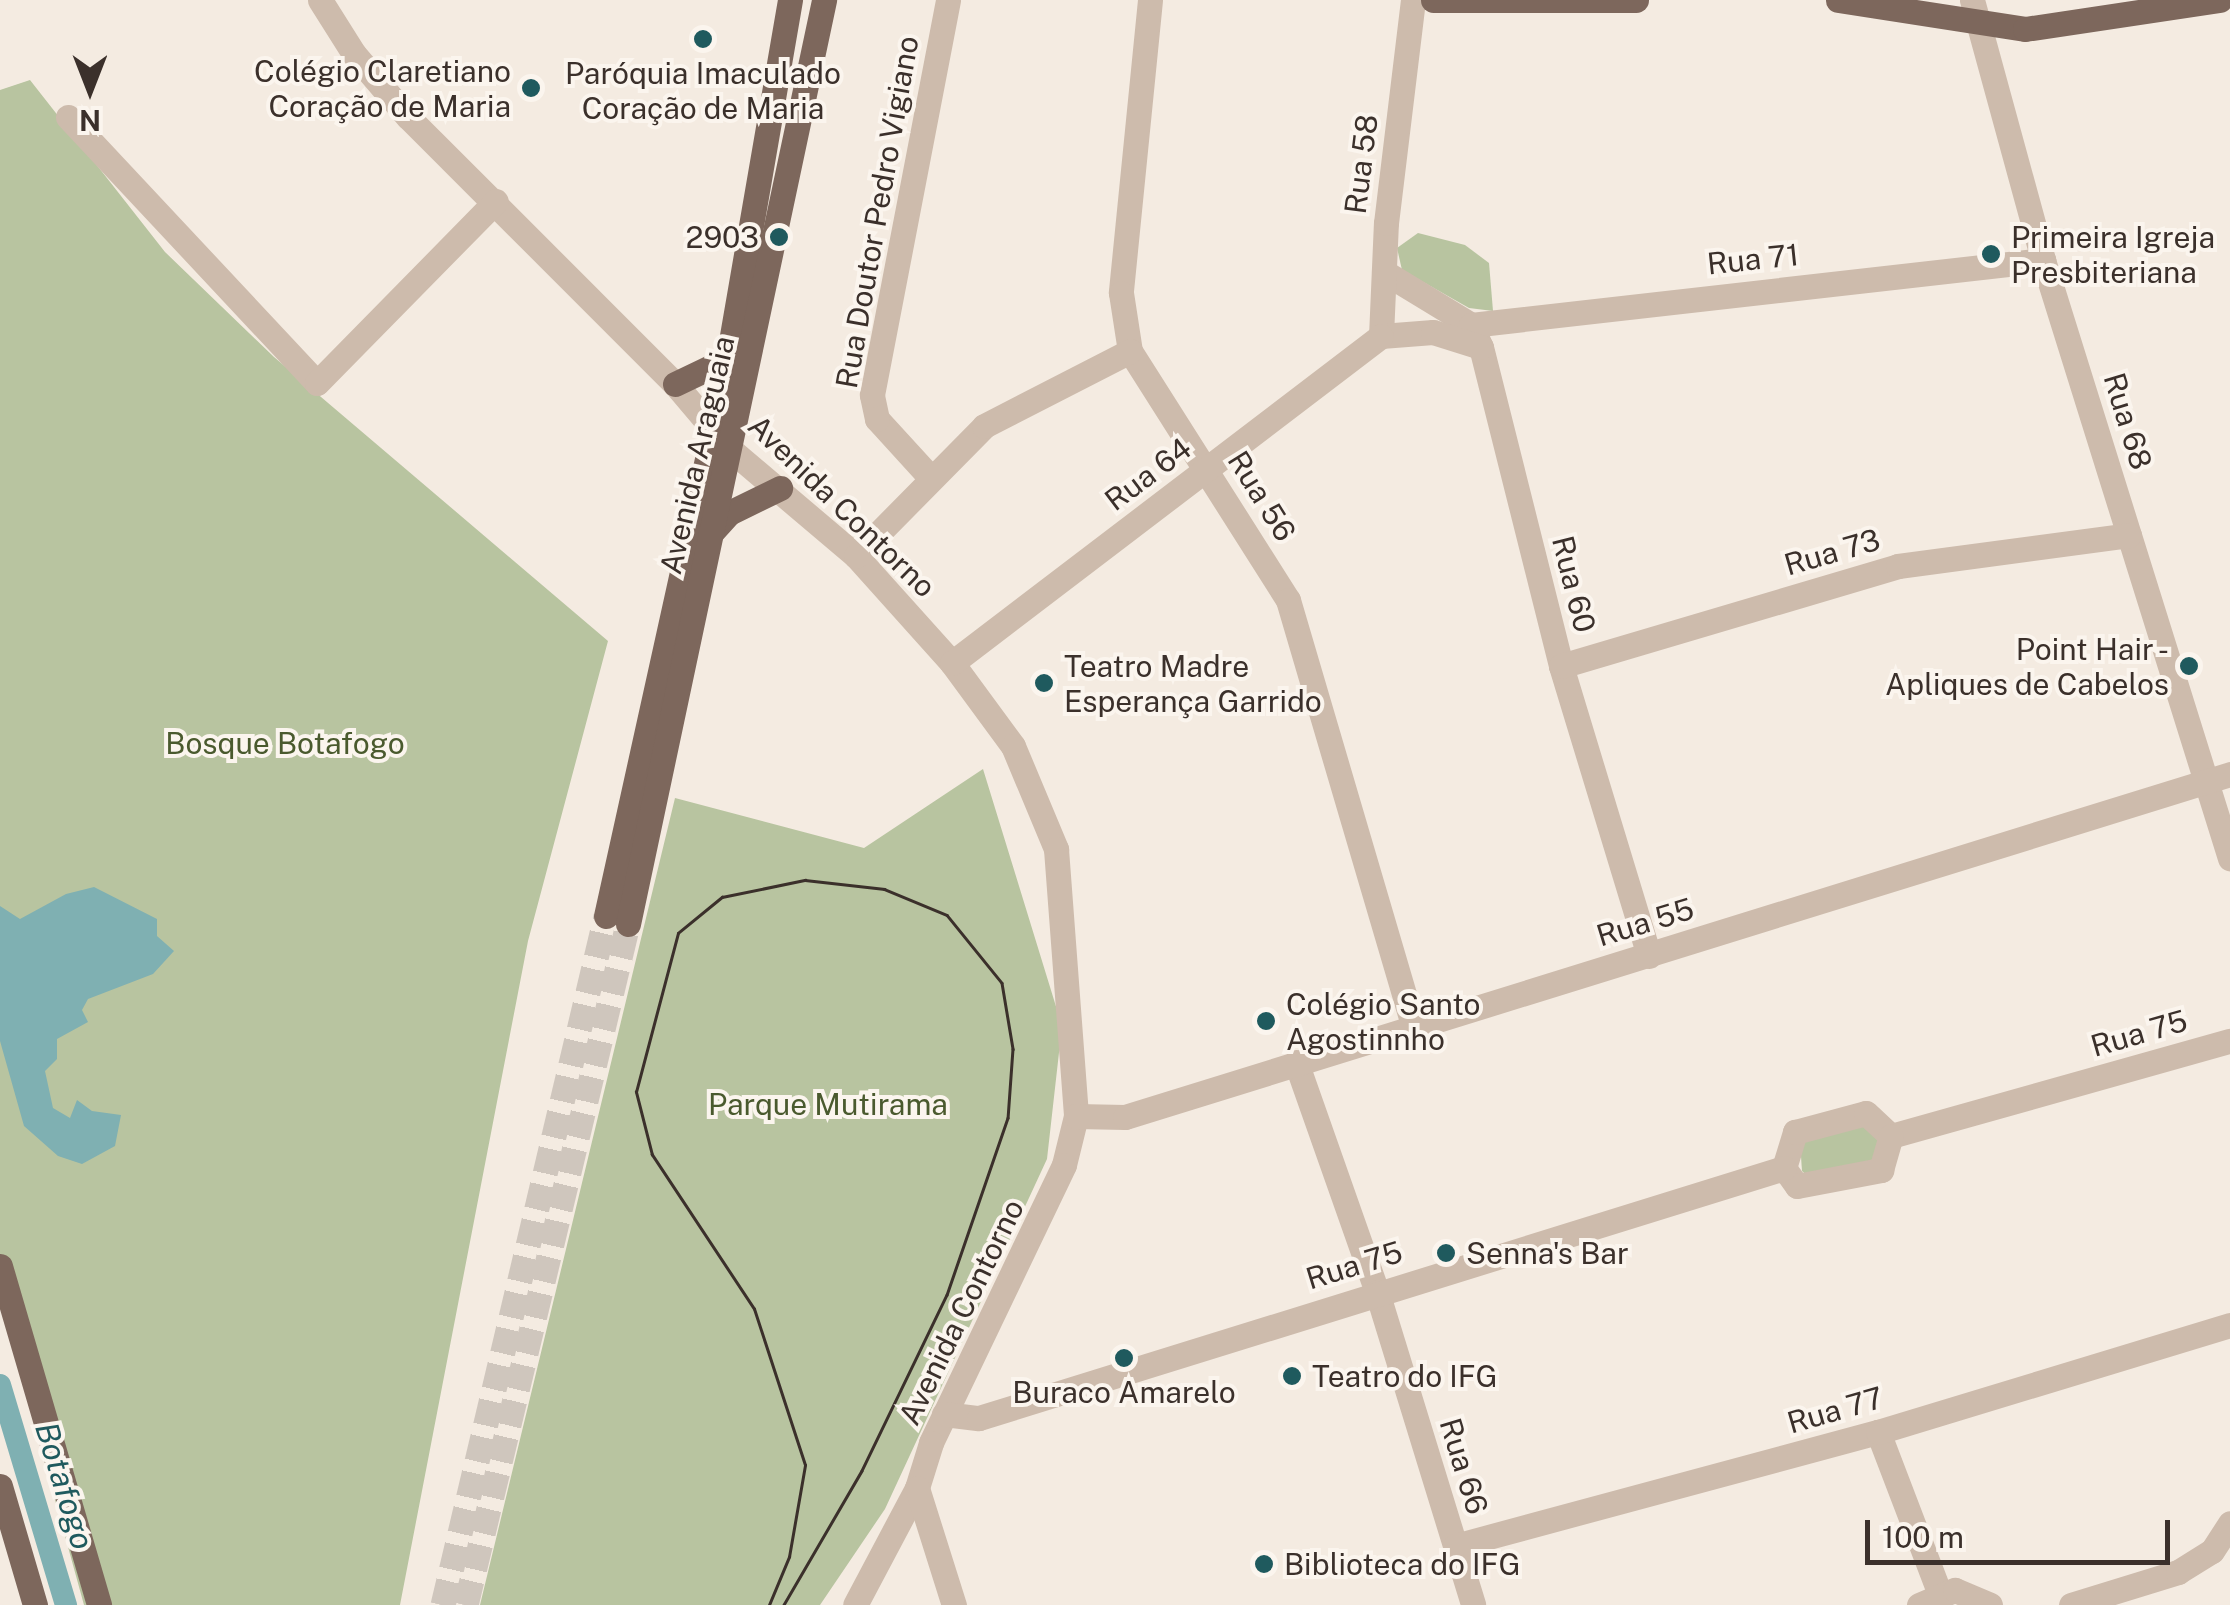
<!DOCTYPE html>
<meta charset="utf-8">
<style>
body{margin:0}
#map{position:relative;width:2230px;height:1605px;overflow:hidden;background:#f4ebe1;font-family:"Public Sans",sans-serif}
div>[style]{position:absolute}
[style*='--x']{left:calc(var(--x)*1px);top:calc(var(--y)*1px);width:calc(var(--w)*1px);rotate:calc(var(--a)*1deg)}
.green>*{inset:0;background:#b8c4a0}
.water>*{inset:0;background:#7fb0b2}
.canal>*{height:22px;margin:-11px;padding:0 11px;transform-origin:11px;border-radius:11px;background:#7fb0b2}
.major-tunnel>*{height:25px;margin-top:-12.5px;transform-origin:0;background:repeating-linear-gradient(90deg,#cfc6bd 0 25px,transparent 0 37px)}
.minor>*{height:25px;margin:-12.5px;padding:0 12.5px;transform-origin:12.5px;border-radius:12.5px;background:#cdbbac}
.major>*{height:25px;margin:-12.5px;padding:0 12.5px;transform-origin:12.5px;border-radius:12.5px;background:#7d675c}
.tram>*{height:2.5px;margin:-1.25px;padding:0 1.25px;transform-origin:1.25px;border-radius:1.25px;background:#3b302b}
.dots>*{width:28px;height:28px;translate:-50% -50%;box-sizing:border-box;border:5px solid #fbf5ee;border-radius:50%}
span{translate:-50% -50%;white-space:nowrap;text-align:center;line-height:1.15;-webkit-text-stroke:8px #fbf5ee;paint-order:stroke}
.poi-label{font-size:30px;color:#3b302b}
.right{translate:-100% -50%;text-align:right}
.left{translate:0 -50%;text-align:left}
.street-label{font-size:30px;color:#3b302b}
.park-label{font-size:30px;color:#4a5a2e}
.water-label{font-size:32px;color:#1f5a5e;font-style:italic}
.north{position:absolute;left:40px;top:40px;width:100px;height:100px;-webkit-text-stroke:8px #fbf5ee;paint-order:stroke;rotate:180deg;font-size:28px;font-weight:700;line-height:40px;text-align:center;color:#3b302b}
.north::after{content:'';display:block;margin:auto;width:35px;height:45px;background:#3b302b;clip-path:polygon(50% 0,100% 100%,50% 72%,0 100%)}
.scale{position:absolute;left:1865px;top:1520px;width:305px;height:45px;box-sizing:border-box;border:5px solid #3b302b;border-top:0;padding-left:12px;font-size:30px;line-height:35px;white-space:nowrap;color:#3b302b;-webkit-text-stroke:8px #fbf5ee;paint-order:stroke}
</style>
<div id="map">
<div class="green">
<div style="clip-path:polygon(30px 80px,165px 252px,274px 357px,608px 641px,528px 941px,400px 1605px,84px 1605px,0 1300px,0 90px)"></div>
<div style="clip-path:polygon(1418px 233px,1465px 245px,1489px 263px,1493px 311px,1469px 308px,1402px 270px,1397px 248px)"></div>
<div style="clip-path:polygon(983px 769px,1062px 1026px,1047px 1159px,885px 1509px,820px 1605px,480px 1605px,675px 798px,864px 848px)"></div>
<div style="clip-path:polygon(1863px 1122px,1883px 1136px,1876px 1164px,1810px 1178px,1802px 1171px,1800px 1142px)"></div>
</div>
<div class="water">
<div style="clip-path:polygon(94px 887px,157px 919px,157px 936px,174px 951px,153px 974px,88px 999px,82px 1010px,88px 1022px,57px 1039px,57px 1059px,45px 1071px,53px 1108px,70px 1118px,77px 1100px,92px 1111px,121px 1115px,115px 1146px,82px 1164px,58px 1156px,24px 1126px,0 1041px,0 906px,20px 919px,66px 894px)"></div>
</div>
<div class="canal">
<div style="--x:0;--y:1385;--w:230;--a:73.3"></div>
</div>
<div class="major-tunnel">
<div style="--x:443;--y:1605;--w:708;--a:-76.69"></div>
<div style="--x:466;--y:1605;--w:700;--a:-76.62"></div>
</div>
<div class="minor">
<div style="--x:320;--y:0;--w:64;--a:57.8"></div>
<div style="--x:354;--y:54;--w:83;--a:49.4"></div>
<div style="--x:408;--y:117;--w:378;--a:45"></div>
<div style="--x:675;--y:384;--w:87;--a:49.7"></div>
<div style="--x:731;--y:450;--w:164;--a:40.3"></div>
<div style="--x:856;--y:556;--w:144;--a:48.1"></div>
<div style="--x:952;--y:663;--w:103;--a:53.7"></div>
<div style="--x:1013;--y:746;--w:112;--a:67.3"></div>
<div style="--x:1056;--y:849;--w:268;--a:85.7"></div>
<div style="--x:1076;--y:1116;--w:50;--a:103.8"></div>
<div style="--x:1064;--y:1165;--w:308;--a:115.6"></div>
<div style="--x:931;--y:1443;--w:47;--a:107.3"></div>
<div style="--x:917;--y:1488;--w:132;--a:117.9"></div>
<div style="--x:1150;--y:0;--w:294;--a:95.7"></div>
<div style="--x:1121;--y:293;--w:59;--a:81.2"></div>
<div style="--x:1130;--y:351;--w:295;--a:57.6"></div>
<div style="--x:1288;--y:600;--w:444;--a:73.6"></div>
<div style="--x:1972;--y:0;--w:270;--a:74.7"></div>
<div style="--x:2043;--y:260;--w:627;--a:72.64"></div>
<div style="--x:68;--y:117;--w:364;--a:46.9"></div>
<div style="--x:317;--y:383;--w:255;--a:-45.5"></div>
<div style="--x:1384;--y:272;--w:102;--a:31.3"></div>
<div style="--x:1471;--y:325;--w:24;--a:66"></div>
<div style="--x:1481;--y:347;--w:329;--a:75.9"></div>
<div style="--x:1561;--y:666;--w:303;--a:73.1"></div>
<div style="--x:1471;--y:325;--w:576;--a:-6.48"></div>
<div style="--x:1381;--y:336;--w:113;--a:-87.5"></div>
<div style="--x:1386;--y:223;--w:225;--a:-83.1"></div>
<div style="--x:1381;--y:336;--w:52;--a:-4.4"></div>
<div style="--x:1433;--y:332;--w:50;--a:17.4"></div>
<div style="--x:929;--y:476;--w:77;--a:-132.4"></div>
<div style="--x:877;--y:419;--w:25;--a:-102"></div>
<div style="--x:872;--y:395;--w:402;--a:-79.1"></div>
<div style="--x:856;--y:556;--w:182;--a:-45.4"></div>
<div style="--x:984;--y:426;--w:164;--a:-27.2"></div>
<div style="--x:952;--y:663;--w:539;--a:-37.32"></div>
<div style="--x:1561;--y:666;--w:352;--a:-16.5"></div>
<div style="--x:1898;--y:566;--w:233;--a:-7.6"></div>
<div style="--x:1296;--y:1062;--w:244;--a:70.6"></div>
<div style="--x:1377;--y:1292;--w:327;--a:72.9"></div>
<div style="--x:1076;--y:1116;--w:49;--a:1.2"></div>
<div style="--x:1125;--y:1117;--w:1157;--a:-17.24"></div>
<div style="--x:1891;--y:1136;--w:352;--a:-15.7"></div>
<div style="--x:1784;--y:1168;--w:38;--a:-73"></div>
<div style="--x:1795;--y:1132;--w:73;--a:-15"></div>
<div style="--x:1866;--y:1113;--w:34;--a:43"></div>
<div style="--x:1784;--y:1168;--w:22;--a:54"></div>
<div style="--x:1797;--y:1186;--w:86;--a:-10.8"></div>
<div style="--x:1881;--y:1170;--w:35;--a:-74"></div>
<div style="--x:944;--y:1414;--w:35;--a:7"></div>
<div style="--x:979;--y:1418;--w:843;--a:-17.25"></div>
<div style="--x:1878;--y:1432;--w:171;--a:69.1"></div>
<div style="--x:917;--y:1488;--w:123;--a:72.5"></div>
<div style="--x:1455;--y:1546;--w:438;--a:-15.1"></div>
<div style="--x:1878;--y:1432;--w:368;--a:-16.9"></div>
<div style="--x:1919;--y:1605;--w:39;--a:-23"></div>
<div style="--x:1955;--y:1590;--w:38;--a:23"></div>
<div style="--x:2071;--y:1605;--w:112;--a:-17.1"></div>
<div style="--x:2178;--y:1572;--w:40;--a:-32"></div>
<div style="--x:2212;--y:1551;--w:33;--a:-57"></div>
</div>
<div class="major">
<div style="--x:1433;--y:0;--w:203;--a:0"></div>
<div style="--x:1838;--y:0;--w:189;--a:8.8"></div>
<div style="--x:2025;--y:29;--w:197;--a:-8.5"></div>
<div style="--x:675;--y:384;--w:55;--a:-25.6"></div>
<div style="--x:712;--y:532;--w:25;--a:-48"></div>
<div style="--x:729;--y:513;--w:57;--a:-26.1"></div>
<div style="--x:606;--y:916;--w:547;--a:-77.54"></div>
<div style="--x:724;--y:382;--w:388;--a:-80.2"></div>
<div style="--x:628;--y:924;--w:945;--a:-78.02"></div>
<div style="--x:0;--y:1266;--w:353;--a:73.7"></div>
<div style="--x:0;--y:1486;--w:124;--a:73.6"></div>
</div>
<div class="tram">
<div style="--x:769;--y:1605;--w:52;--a:-67.4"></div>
<div style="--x:789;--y:1557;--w:93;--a:-80.1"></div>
<div style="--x:805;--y:1465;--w:164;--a:-108.1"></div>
<div style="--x:754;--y:1309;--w:185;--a:-123.5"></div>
<div style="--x:652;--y:1155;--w:65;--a:-104.3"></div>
<div style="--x:636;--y:1092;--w:164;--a:-75.2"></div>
<div style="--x:678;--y:933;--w:57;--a:-39.3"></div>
<div style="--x:722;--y:897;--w:85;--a:-11.6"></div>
<div style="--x:805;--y:880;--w:80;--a:6.5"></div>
<div style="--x:884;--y:889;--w:68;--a:22.4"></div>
<div style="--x:947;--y:915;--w:87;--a:51"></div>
<div style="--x:1002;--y:983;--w:67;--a:80.5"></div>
<div style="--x:1013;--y:1049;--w:69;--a:94.1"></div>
<div style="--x:1008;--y:1118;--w:187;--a:109"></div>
<div style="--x:947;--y:1295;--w:195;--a:115.8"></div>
<div style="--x:862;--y:1471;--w:155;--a:120.2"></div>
</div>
<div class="dots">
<div style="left:703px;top:39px;background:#1f5a5e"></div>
<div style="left:531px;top:88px;background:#1f5a5e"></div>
<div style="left:779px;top:237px;background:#1f5a5e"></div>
<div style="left:1991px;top:254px;background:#1f5a5e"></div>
<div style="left:2189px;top:666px;background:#1f5a5e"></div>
<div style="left:1044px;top:683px;background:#1f5a5e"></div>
<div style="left:1266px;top:1021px;background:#1f5a5e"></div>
<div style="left:1446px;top:1253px;background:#1f5a5e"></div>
<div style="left:1124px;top:1358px;background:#1f5a5e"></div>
<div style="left:1292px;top:1376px;background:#1f5a5e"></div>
<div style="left:1264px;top:1564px;background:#1f5a5e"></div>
</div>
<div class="poi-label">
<span class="right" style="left:511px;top:88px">Colégio Claretiano<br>Coração de Maria</span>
<span style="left:703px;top:90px">Paróquia Imaculado<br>Coração de Maria</span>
<span class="right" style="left:759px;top:237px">2903</span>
<span class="left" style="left:2011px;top:254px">Primeira Igreja<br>Presbiteriana</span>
<span class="right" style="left:2169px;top:666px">Point Hair -<br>Apliques de Cabelos</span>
<span class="left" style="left:1064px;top:683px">Teatro Madre<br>Esperança Garrido</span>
<span class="left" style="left:1286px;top:1021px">Colégio Santo<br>Agostinnho</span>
<span class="left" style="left:1466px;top:1253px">Senna's Bar</span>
<span class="left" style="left:1312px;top:1376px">Teatro do IFG</span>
<span style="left:1124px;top:1392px">Buraco Amarelo</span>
<span class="left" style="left:1284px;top:1564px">Biblioteca do IFG</span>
</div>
<div class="street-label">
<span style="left:1361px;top:164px;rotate:-83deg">Rua 58</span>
<span style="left:877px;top:212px;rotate:-80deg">Rua Doutor Pedro Vigiano</span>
<span style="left:1753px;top:259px;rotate:-6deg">Rua 71</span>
<span style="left:2128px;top:421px;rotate:73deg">Rua 68</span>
<span style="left:697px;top:455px;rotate:-77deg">Avenida Araguaia</span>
<span style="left:1148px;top:474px;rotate:-37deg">Rua 64</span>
<span style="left:1262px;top:496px;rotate:58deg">Rua 56</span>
<span style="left:842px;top:506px;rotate:44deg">Avenida Contorno</span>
<span style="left:1832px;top:552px;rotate:-16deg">Rua 73</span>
<span style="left:1574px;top:584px;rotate:76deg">Rua 60</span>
<span style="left:1645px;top:922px;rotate:-17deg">Rua 55</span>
<span style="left:2139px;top:1033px;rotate:-16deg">Rua 75</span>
<span style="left:1354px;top:1265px;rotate:-17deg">Rua 75</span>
<span style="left:961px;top:1312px;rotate:-64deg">Avenida Contorno</span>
<span style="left:1835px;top:1410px;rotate:-16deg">Rua 77</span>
<span style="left:1464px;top:1466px;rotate:73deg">Rua 66</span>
</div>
<div class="park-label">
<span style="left:285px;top:743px">Bosque Botafogo</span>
<span style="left:828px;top:1104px">Parque Mutirama</span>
</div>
<div class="water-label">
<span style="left:64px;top:1486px;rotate:73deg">Botafogo</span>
</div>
<div class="north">N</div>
<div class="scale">100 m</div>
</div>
